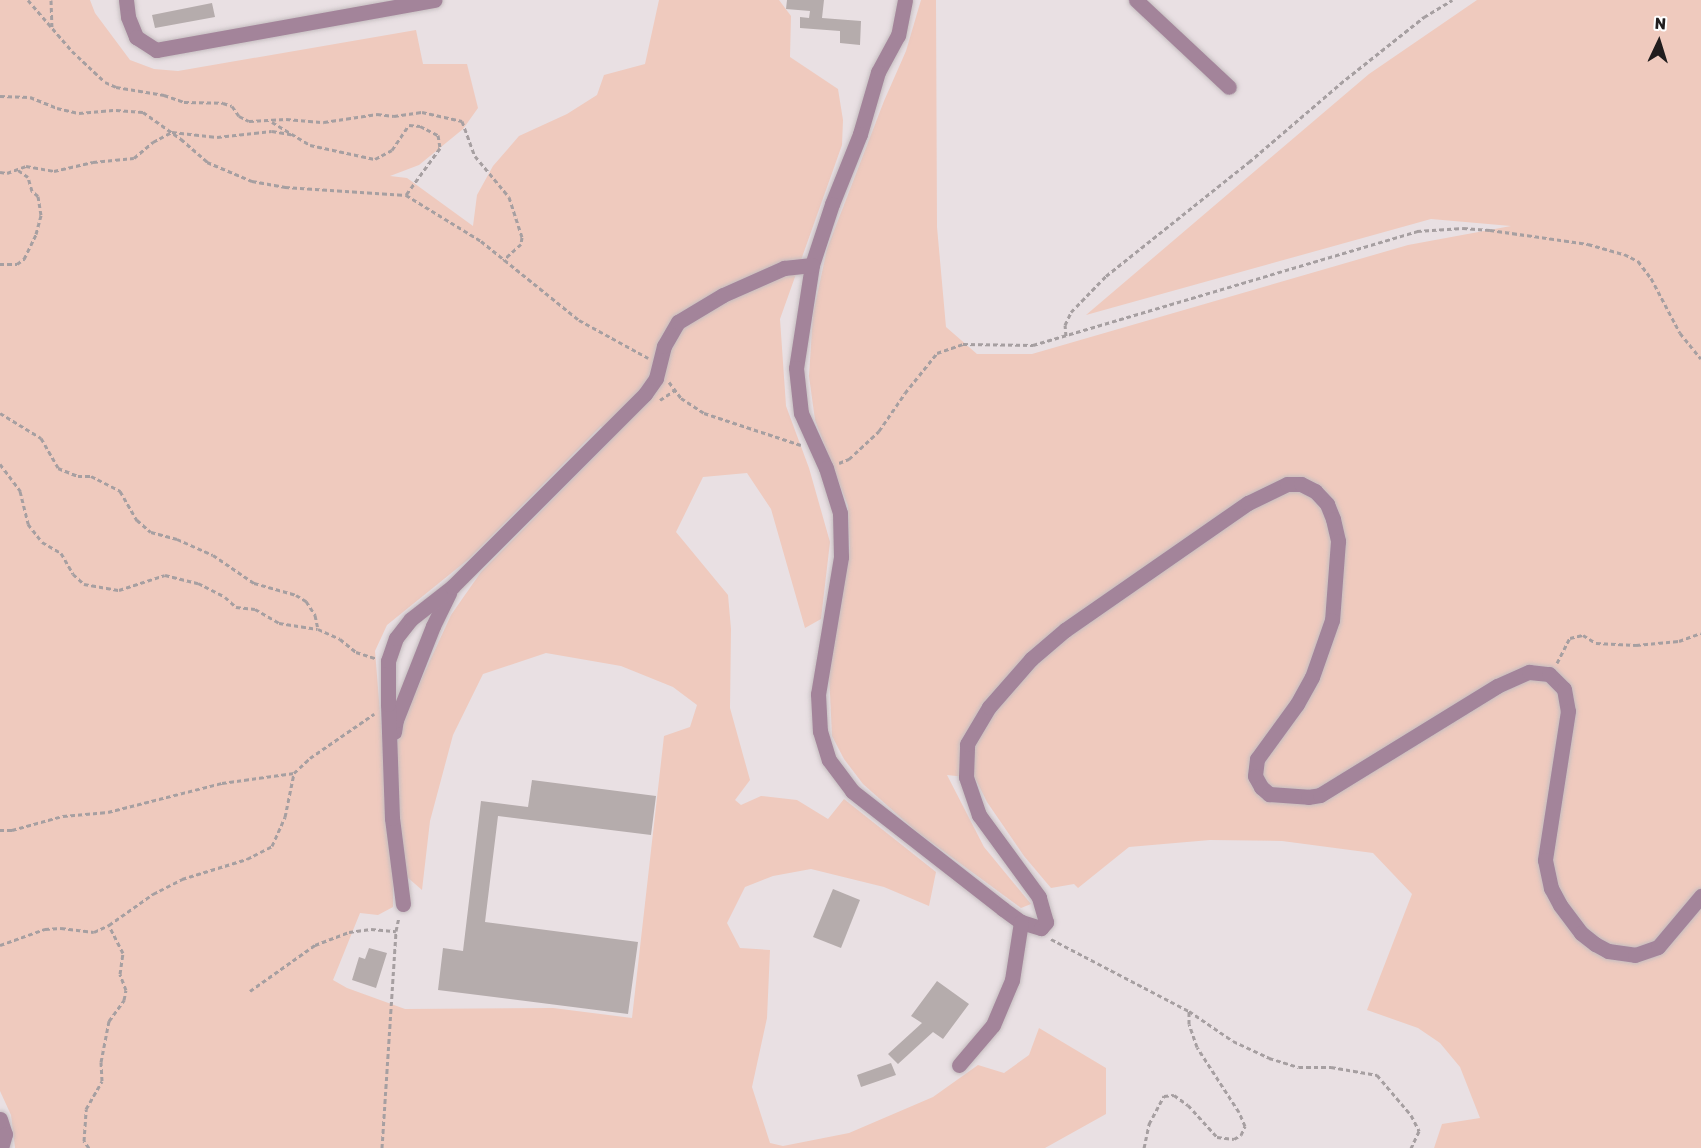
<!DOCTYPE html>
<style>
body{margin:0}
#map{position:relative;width:1701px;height:1148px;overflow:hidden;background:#e9e0e3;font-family:Rubik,sans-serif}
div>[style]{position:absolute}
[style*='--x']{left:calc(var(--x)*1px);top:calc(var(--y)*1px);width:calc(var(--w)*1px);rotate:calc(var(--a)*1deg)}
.green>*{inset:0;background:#efcabe}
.building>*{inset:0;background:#b5acac}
.path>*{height:3px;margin-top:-1.5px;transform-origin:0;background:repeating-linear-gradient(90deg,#a69fa1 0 4.5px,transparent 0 7.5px)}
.roads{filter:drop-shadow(0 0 2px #c5bdc0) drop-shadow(0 0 2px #c5bdc0)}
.minor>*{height:15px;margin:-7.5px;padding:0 7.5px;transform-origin:7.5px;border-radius:7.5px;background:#a3849a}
span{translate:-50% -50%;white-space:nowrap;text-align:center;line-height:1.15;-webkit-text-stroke:5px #fff;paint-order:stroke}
.north{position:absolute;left:1629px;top:12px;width:60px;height:60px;-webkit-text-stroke:4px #fff;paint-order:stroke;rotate:4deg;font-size:16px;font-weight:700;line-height:24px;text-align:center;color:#211d1e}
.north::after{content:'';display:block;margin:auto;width:21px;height:27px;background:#211d1e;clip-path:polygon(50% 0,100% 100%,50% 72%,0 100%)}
</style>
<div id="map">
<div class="green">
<div style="clip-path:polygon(evenodd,0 0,90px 0,95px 13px,130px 60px,154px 69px,178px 71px,416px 30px,423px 64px,467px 64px,478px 108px,463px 129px,419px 165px,390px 176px,407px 178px,473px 226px,477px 195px,493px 166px,519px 136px,567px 114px,597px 95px,604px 75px,645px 64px,659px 0,779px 0,791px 16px,790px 57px,838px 89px,843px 120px,842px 145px,780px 319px,786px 406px,809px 468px,830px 542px,821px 619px,805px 628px,771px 509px,747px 473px,703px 477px,676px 532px,728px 595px,731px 629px,730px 708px,750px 780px,735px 800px,741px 805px,761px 796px,797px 800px,828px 819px,844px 799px,936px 872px,929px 906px,884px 887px,811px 869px,773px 876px,745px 887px,727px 923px,740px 948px,770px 950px,767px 1018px,752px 1087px,770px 1143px,783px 1146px,849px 1133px,933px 1097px,978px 1065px,1004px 1073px,1029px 1055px,1039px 1028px,1106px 1068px,1106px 1114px,1045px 1148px,15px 1148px,11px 1115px,0 1091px,0 0,601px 426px,611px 440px,481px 572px,451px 615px,404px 717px,396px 748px,397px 807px,407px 877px,422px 890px,430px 821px,453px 735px,483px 674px,546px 653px,621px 666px,673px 687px,697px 705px,690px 727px,664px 736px,632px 1018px,553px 1008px,405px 1009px,347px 988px,333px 980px,360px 913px,378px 915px,393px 907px,393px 873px,375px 651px,387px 625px,470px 558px,601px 426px)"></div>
<div style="clip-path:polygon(921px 0,936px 0,937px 227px,946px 327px,977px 354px,1032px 354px,1408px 245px,1511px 226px,1431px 219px,1086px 315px,1369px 74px,1477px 0,1701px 0,1701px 1148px,1434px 1148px,1442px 1124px,1480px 1118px,1460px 1067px,1440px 1043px,1418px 1028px,1367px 1010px,1412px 894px,1373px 853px,1282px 841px,1210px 840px,1129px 847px,1078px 888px,1074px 884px,1051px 888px,1024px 856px,987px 802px,975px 778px,947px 775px,984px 847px,1031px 904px,1021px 908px,916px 831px,863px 784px,844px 759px,832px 736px,829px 673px,850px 548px,848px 506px,815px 420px,809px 376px,813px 314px,827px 249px,884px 101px,906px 51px)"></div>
</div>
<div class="building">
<div style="clip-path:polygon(787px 0,824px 0,822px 18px,861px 21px,860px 45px,840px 43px,840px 31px,800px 28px,800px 17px,809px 18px,810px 11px,786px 9px)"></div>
<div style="clip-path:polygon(212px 3px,215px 17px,155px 28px,152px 15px)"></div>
<div style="clip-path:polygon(532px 780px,656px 796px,651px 835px,498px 816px,485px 922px,638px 942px,628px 1014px,438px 990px,443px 948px,463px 951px,481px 801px,528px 807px)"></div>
<div style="clip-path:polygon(833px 889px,860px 900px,841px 948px,813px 937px)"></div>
<div style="clip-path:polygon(369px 948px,387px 953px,376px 988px,352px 980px,359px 957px,365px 959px)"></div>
<div style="clip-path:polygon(937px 981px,969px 1004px,943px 1039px,933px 1032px,898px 1064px,888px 1054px,922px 1023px,911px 1016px)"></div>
<div style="clip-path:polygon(891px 1063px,896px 1075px,861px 1087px,857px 1075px)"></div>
</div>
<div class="path">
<div style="--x:28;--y:0;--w:67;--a:49.2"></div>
<div style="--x:72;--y:51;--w:45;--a:43.2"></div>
<div style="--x:105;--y:82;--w:12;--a:24"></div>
<div style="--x:116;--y:87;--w:49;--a:9.5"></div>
<div style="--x:164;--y:95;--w:21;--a:19"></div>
<div style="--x:184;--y:102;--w:39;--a:1"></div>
<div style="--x:223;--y:103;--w:9;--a:18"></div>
<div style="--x:232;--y:106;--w:12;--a:55"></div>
<div style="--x:239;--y:116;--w:11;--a:27"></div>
<div style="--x:249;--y:121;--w:37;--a:-3"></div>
<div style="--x:286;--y:119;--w:38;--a:5"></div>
<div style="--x:324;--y:122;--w:54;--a:-8.6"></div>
<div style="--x:377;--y:114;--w:17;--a:7"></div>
<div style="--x:394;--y:116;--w:28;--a:-8"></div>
<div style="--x:422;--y:112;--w:41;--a:12.7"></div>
<div style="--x:462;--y:121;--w:37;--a:70"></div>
<div style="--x:475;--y:156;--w:53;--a:50.3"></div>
<div style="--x:509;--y:197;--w:42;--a:72"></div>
<div style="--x:522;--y:237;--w:7;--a:98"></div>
<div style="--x:521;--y:244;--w:24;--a:138"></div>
<div style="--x:51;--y:0;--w:27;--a:88"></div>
<div style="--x:0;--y:96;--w:30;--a:2"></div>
<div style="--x:30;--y:97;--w:29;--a:22"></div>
<div style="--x:57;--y:108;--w:23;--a:13"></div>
<div style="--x:79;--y:113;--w:37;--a:-5"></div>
<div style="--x:116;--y:110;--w:27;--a:4"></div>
<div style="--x:143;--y:112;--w:47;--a:35.4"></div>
<div style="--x:181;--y:139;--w:35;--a:41"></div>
<div style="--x:207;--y:162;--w:49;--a:22.9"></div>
<div style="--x:252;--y:181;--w:34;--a:10"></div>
<div style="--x:285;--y:187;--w:121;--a:3.8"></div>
<div style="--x:406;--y:195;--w:88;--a:31.5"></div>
<div style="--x:481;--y:241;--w:126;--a:38.9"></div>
<div style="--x:579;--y:320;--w:79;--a:28.8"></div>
<div style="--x:272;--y:122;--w:44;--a:31.2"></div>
<div style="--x:310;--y:145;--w:66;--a:12.2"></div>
<div style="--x:375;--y:159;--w:19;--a:-28"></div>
<div style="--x:392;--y:150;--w:30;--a:-56"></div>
<div style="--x:409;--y:125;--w:11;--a:5"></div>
<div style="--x:420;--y:126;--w:20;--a:27"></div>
<div style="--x:438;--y:135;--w:13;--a:81"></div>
<div style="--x:440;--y:148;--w:58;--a:125.9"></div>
<div style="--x:0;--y:172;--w:7;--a:8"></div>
<div style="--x:7;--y:173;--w:20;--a:-20"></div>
<div style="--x:26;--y:166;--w:28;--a:10"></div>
<div style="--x:54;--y:171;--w:40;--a:-13"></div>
<div style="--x:93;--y:162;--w:41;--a:-5.6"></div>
<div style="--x:134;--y:158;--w:25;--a:-40"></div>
<div style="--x:153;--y:142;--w:21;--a:-28"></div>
<div style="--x:172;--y:132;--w:45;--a:6.3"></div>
<div style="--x:217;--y:137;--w:55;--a:-6.2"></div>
<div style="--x:272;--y:131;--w:22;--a:10"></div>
<div style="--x:0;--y:264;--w:17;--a:0"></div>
<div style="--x:17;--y:264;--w:9;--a:-36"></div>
<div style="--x:24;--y:259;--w:28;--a:-64"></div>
<div style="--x:36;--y:234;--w:20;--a:-75"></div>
<div style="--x:41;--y:215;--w:19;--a:-99"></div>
<div style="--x:38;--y:196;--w:8;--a:-140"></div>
<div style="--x:32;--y:191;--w:15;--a:-106"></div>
<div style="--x:28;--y:177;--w:12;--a:-145"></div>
<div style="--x:1066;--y:336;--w:11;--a:-95"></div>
<div style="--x:1065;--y:325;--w:14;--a:-65"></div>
<div style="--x:1071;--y:312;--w:50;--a:-45.8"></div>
<div style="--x:1106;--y:276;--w:183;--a:-38.6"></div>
<div style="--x:1249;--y:162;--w:128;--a:-40.6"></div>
<div style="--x:1346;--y:79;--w:100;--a:-38.5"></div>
<div style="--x:1424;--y:17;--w:33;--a:-31"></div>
<div style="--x:669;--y:382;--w:20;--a:53"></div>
<div style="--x:681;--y:398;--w:27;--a:33"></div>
<div style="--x:704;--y:413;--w:102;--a:18.3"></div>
<div style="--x:660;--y:400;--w:18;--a:-34"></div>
<div style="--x:0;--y:413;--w:48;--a:31.4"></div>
<div style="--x:41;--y:438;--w:34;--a:60"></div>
<div style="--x:58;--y:468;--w:22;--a:22"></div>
<div style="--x:78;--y:476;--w:13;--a:0"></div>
<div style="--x:91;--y:476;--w:33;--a:27"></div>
<div style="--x:120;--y:491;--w:34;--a:60"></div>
<div style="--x:137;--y:520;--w:18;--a:41"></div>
<div style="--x:151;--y:532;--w:27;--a:15"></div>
<div style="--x:177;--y:539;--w:39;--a:24"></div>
<div style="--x:213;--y:555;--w:50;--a:34.3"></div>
<div style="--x:254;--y:583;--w:44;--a:15.9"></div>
<div style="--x:296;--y:595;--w:12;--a:31"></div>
<div style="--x:306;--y:601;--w:17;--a:57"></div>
<div style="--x:315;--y:615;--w:14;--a:78"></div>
<div style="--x:839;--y:463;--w:11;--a:-22"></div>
<div style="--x:849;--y:459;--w:41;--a:-43"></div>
<div style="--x:879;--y:431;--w:46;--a:-55.6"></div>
<div style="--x:905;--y:393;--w:51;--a:-51.3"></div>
<div style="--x:937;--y:353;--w:28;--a:-19"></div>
<div style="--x:963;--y:344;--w:70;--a:0.8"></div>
<div style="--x:1033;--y:345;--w:401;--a:-16.5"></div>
<div style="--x:1417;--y:231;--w:46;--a:-3.7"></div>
<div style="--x:1463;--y:228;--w:27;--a:4"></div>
<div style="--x:1490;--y:230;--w:99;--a:8.1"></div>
<div style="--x:1588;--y:244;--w:37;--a:16"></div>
<div style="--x:1624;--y:254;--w:16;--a:27"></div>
<div style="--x:1638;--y:261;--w:21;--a:53"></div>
<div style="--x:1651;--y:278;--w:62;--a:62.2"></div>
<div style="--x:1680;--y:333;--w:33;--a:51"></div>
<div style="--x:0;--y:464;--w:34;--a:53"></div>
<div style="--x:20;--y:491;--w:34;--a:76"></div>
<div style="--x:28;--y:524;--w:23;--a:52"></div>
<div style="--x:42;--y:542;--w:22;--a:30"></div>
<div style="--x:61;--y:553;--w:24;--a:60"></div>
<div style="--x:73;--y:574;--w:15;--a:42"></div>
<div style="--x:84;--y:584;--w:36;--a:10"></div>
<div style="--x:119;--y:590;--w:48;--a:-18.1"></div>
<div style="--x:165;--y:575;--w:34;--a:14"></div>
<div style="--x:198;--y:583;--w:30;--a:27"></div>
<div style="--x:225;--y:597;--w:15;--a:42"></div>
<div style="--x:236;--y:607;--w:19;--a:6"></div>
<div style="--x:255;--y:609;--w:28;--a:30"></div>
<div style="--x:279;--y:623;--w:39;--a:9"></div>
<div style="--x:318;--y:629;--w:24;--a:24"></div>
<div style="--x:340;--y:639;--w:21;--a:39"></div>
<div style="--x:356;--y:652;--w:20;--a:18"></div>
<div style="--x:1557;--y:663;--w:28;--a:-63"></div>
<div style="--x:1570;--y:638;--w:13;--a:-13"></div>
<div style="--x:1583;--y:635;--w:15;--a:32"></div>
<div style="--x:1596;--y:643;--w:40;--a:2.9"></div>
<div style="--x:1636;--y:645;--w:43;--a:-5.3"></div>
<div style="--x:1679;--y:641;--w:23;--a:-20"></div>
<div style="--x:0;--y:830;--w:12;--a:0"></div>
<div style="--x:12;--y:830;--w:53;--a:-15.4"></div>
<div style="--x:63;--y:816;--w:45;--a:-5.1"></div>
<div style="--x:108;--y:812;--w:118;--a:-14.3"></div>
<div style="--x:222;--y:783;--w:73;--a:-7.9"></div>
<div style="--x:1051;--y:939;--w:156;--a:27.6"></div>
<div style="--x:1189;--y:1011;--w:53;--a:34.3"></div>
<div style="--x:1233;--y:1041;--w:40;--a:25"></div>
<div style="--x:1269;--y:1058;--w:31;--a:17"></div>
<div style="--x:1299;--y:1067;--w:32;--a:0"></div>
<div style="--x:1331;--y:1067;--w:47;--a:9.9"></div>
<div style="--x:1377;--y:1075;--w:52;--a:49.6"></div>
<div style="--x:1411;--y:1115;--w:18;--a:63"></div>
<div style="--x:1419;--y:1131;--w:19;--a:115"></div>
<div style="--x:0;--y:945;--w:48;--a:-19.6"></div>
<div style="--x:45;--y:929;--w:16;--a:-4"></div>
<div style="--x:61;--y:928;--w:33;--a:7"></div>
<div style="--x:94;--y:932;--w:17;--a:-25"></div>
<div style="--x:109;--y:925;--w:54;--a:-35.2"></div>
<div style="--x:153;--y:894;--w:33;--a:-27"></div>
<div style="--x:182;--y:879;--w:68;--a:-17.1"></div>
<div style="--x:247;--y:859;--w:28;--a:-27"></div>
<div style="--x:272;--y:846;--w:32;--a:-66"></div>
<div style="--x:285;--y:817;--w:45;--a:-78.4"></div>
<div style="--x:294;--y:773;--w:22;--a:-43"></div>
<div style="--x:310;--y:758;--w:78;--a:-34.5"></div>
<div style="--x:250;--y:991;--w:80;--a:-35.3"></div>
<div style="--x:315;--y:945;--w:36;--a:-21"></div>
<div style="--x:349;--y:932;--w:22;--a:-8"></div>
<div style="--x:371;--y:929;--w:25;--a:5"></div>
<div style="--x:89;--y:1148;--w:9;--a:-126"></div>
<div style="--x:84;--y:1141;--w:32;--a:-86"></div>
<div style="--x:86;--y:1109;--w:32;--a:-60"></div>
<div style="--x:102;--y:1081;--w:19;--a:-93"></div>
<div style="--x:101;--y:1062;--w:42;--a:-79"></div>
<div style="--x:109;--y:1021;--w:26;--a:-54"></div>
<div style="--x:124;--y:1000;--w:10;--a:-79"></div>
<div style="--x:126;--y:990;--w:17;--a:-111"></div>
<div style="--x:120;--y:974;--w:21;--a:-82"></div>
<div style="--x:123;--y:953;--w:31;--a:-117"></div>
<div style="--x:382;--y:1148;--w:217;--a:-86.3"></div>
<div style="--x:396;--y:931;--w:14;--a:-78"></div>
<div style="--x:1144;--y:1148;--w:25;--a:-78"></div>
<div style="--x:1149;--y:1124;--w:32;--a:-62"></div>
<div style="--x:1164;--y:1096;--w:10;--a:-6"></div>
<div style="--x:1174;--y:1095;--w:17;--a:36"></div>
<div style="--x:1188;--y:1105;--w:43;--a:47.8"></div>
<div style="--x:1217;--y:1137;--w:17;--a:7"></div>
<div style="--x:1234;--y:1139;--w:8;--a:-30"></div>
<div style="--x:1241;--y:1135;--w:10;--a:-66"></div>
<div style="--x:1245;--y:1126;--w:15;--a:-113"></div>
<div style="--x:1239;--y:1112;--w:77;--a:-122.9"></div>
<div style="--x:1197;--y:1047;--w:24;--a:-109"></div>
<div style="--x:1189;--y:1024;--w:13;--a:-90"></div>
</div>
<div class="roads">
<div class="minor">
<div style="--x:126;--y:0;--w:17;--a:83"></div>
<div style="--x:128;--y:17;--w:22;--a:68"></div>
<div style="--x:136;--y:37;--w:24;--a:33"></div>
<div style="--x:156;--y:50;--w:283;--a:-10.2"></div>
<div style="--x:905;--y:0;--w:36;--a:101"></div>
<div style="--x:898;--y:35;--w:42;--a:118.4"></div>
<div style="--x:878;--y:72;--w:65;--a:106.2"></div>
<div style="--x:860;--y:134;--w:75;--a:111.8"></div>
<div style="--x:832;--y:204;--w:64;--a:108.2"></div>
<div style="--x:812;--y:265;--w:104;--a:98.8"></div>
<div style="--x:796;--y:368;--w:45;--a:83.7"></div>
<div style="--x:801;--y:413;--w:60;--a:65.6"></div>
<div style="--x:826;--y:468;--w:47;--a:72.7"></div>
<div style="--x:840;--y:513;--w:44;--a:88.7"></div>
<div style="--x:841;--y:557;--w:139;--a:99.5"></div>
<div style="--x:818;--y:694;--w:37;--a:87"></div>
<div style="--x:820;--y:731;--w:30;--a:73"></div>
<div style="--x:829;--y:760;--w:39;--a:53"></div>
<div style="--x:852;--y:791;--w:192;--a:38"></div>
<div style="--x:1003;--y:909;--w:22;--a:36"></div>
<div style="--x:1021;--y:922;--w:21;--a:17"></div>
<div style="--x:1041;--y:928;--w:8;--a:-50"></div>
<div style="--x:1046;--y:922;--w:26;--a:-106"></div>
<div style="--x:1039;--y:897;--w:102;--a:-126.2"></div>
<div style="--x:979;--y:815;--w:40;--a:-108.9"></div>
<div style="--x:966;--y:777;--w:33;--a:-88"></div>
<div style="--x:967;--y:744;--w:43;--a:-59.3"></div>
<div style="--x:989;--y:707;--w:64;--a:-48.8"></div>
<div style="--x:1031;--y:659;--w:45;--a:-40.5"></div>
<div style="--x:1065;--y:630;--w:223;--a:-34.8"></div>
<div style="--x:1248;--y:503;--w:43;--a:-26"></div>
<div style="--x:1287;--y:484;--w:14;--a:0"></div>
<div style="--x:1301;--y:484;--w:16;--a:27"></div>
<div style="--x:1315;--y:491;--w:18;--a:47"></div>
<div style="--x:1327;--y:504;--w:16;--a:68"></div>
<div style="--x:1333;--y:519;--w:23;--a:77"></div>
<div style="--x:1338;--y:541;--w:79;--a:94.3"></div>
<div style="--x:1332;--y:620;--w:60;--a:109.3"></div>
<div style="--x:1312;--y:677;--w:31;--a:119"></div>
<div style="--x:1297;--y:704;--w:68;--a:126"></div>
<div style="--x:1257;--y:759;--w:17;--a:97"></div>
<div style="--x:1255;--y:776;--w:13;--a:61"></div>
<div style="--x:1261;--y:787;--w:11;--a:41"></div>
<div style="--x:1269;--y:794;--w:39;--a:4"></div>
<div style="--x:1308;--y:797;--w:12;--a:-9"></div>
<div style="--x:1320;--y:795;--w:208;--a:-31.6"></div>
<div style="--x:1497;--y:686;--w:35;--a:-24"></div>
<div style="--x:1529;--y:672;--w:20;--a:6"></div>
<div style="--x:1549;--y:674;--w:21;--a:45"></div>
<div style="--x:1564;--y:689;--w:22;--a:80"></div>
<div style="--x:1568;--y:711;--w:151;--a:98.8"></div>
<div style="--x:1545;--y:860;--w:29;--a:78"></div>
<div style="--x:1551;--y:888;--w:19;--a:62"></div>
<div style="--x:1560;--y:905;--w:35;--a:53"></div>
<div style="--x:1581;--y:933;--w:18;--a:38"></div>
<div style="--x:1595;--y:944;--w:15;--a:28"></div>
<div style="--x:1608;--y:951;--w:27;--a:8"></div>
<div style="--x:1635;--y:955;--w:24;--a:-19"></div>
<div style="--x:1658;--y:947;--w:67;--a:-49.9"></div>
<div style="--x:1136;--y:0;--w:127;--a:43.1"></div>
<div style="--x:394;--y:732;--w:12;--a:-81"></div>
<div style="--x:396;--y:720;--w:101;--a:-68.5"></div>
<div style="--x:433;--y:626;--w:37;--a:-64"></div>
<div style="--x:403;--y:904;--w:87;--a:-97.3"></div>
<div style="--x:392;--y:818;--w:114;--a:-92"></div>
<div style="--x:388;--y:704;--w:43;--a:-90"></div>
<div style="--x:388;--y:661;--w:24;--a:-71"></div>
<div style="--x:396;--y:638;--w:24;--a:-52"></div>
<div style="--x:411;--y:619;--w:52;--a:-38"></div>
<div style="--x:452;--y:587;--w:273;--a:-45"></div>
<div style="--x:645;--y:394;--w:19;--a:-55"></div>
<div style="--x:656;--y:378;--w:33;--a:-76"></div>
<div style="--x:664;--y:346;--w:28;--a:-60"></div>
<div style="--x:678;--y:322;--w:52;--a:-31"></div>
<div style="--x:723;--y:295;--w:67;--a:-23.9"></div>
<div style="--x:784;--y:268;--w:28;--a:-6"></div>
<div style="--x:959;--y:1065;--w:52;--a:-49.6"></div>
<div style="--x:993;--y:1025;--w:49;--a:-67.1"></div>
<div style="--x:1012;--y:980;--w:59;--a:-81.2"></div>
<div style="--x:0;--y:1119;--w:16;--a:72"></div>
<div style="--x:5;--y:1134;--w:15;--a:106"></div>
</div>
</div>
<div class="north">N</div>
</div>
